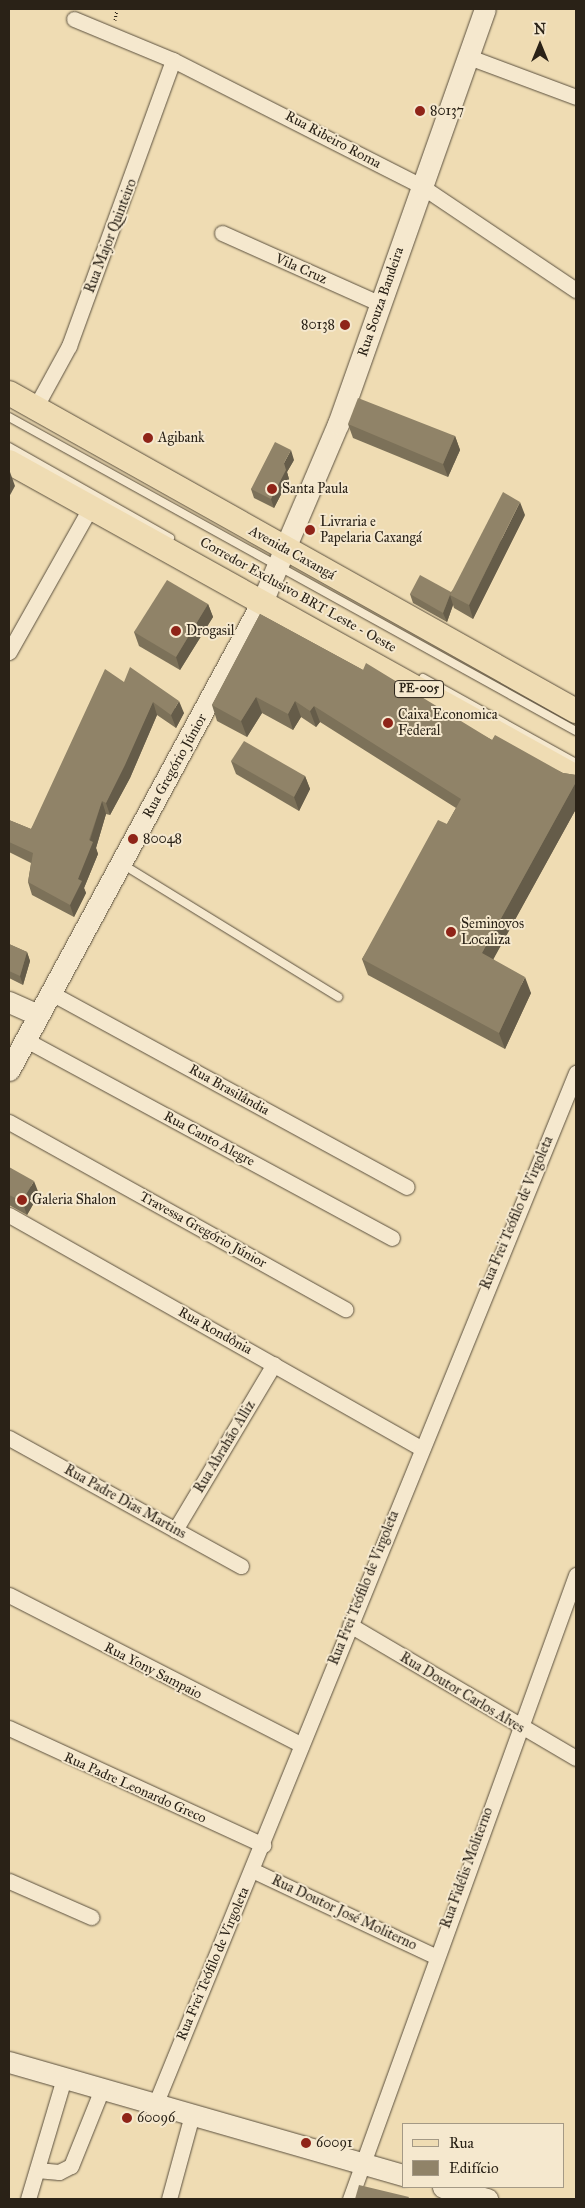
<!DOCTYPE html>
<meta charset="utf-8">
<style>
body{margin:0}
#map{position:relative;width:585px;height:2208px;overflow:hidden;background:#efdcb3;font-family:"IM FELL Great Primer",serif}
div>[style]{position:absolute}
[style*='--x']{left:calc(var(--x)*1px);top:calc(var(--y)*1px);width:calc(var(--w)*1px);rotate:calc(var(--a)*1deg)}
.path>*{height:3px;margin-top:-1.5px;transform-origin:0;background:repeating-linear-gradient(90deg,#2a2217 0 1px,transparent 0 3.5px)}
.roads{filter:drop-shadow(0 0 1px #5b503e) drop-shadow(0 0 1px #5b503e)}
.service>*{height:8px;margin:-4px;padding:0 4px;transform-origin:4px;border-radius:4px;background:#f5e8ce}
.minor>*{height:15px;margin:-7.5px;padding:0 7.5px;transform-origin:7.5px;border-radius:7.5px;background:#f5e8ce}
.secondary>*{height:21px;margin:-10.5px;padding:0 10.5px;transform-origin:10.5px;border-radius:10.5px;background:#f5e8ce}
.primary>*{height:24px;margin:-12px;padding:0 12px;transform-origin:12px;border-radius:12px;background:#efdcb3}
.wall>*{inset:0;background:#7c7159}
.shaded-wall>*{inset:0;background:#655c49}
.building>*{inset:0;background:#908368}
.dots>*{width:14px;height:14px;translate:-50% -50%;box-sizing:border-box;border:2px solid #f5e8ce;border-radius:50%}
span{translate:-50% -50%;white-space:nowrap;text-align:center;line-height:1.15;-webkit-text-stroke:4px #f5e8ce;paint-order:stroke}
.shield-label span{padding:1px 4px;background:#f5e8ce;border:1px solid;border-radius:4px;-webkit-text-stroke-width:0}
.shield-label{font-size:12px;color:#2a2217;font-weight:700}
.poi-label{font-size:14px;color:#2a2217}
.left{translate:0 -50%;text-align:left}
.right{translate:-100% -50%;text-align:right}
.street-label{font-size:14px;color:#2a2217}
.frame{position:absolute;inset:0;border:10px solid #2a2217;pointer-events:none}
.legend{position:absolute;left:402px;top:2123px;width:162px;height:65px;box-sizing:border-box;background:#f5e8ce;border:1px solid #a49985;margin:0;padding:6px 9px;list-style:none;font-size:15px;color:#2a2217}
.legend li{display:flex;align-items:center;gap:10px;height:25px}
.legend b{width:25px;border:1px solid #a49985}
.north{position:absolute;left:515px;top:20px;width:50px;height:50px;-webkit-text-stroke:4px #f5e8ce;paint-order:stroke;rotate:0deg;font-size:14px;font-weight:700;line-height:20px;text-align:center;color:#2a2217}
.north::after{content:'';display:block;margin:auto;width:18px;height:22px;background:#2a2217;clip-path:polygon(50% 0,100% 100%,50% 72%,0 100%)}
</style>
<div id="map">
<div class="path">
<div style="--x:115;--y:20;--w:11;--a:-80"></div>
</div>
<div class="roads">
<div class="service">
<div style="--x:9;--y:417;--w:648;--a:28.98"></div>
<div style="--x:9;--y:447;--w:185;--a:29.5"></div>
<div style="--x:423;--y:678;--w:175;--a:29.1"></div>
<div style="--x:122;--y:864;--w:254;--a:31.6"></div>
</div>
<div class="minor">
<div style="--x:74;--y:19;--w:107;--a:22.5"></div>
<div style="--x:173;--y:60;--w:278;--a:26.9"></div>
<div style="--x:421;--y:186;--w:187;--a:33.9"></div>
<div style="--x:469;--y:57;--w:114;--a:20.5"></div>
<div style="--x:222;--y:233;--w:174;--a:24.1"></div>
<div style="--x:35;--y:408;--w:71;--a:-61.3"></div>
<div style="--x:69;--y:346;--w:304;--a:-70"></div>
<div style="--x:9;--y:652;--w:165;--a:-60.6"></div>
<div style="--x:51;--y:993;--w:405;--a:28.6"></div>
<div style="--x:26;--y:1040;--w:416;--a:28.4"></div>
<div style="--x:9;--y:1122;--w:385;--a:29.1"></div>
<div style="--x:9;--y:1215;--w:473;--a:29.5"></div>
<div style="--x:9;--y:1438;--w:265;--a:28.9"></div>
<div style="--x:175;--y:1530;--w:193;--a:-59.2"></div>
<div style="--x:9;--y:1595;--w:327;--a:27.1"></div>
<div style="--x:350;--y:1625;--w:262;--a:30.5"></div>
<div style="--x:9;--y:1728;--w:280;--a:24.7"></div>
<div style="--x:252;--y:1870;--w:202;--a:25.2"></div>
<div style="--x:9;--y:1881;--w:90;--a:23.7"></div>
<div style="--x:155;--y:2105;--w:1115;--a:-67.81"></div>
<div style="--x:37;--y:2170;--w:22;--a:5"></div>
<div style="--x:59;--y:2172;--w:13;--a:-27"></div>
<div style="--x:71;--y:2166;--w:83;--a:-68.1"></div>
<div style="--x:28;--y:2199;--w:126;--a:-73.4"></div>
<div style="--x:169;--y:2199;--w:87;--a:-74.7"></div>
<div style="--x:350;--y:2199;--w:664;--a:-70.09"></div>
</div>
<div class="secondary">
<div style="--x:9;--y:1002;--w:32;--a:24"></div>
<div style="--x:9;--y:1070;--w:532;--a:-61.6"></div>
<div style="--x:262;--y:602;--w:194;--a:-66.9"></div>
<div style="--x:338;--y:424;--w:440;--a:-70.5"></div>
<div style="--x:9;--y:2062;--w:411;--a:16"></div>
<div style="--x:443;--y:2187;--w:46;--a:15.3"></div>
</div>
<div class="primary">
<div style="--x:9;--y:393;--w:650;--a:29.29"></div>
<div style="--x:9;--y:462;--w:649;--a:29.05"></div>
</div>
</div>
<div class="wall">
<div style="clip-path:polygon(348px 424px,455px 436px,460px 450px,448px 477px,353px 438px)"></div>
<div style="clip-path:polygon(294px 460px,287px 472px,289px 479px,274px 508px,254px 498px,251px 489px)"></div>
<div style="clip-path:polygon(525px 515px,473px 619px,454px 608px,453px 605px,447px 622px,413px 603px,410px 594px,451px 592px)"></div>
<div style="clip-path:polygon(208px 604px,213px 617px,180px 670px,139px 646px,134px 632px)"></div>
<div style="clip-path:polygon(260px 614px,492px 740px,563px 773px,576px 775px,576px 809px,493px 959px,531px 993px,505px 1049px,368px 975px,362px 959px,447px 824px,456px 808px,320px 722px,316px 727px,301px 717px,293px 730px,262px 713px,247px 737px,217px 721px,212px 705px)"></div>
<div style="clip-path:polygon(124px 682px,184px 713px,176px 728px,157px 715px,130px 778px,110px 815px,106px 814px,96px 848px,98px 854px,84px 888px,86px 893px,74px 917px,32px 895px,28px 882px,31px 863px,9px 852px,9px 820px,31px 829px)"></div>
<div style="clip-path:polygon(231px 761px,305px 776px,310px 789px,299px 811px,236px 774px)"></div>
<div style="clip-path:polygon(9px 944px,27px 952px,30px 961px,23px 985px,9px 978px)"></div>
<div style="clip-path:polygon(9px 1167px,39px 1194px,27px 1215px,9px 1205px)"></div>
</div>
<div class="shaded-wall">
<div style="clip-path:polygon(455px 436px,460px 450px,448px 477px,443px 464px)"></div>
<div style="clip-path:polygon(291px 450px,294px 460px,287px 472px,289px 479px,274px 508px,271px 499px,284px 463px)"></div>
<div style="clip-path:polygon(10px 472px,15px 486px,9px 497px,9px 474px)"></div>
<div style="clip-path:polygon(520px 502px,525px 515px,473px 619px,469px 605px)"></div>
<div style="clip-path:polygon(450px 595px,453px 605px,447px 622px,443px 613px)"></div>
<div style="clip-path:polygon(208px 604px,213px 617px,180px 670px,176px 657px)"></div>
<div style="clip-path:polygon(256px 697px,262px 713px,247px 737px,241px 721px)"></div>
<div style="clip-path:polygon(179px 701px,184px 713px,176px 728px,171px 715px)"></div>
<div style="clip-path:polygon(295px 701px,301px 717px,293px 730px,288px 714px)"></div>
<div style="clip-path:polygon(153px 702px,157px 715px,130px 778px,110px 815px,106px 803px)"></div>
<div style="clip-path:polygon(314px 706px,320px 722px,316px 727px,310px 711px)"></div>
<div style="clip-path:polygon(305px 776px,310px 789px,299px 811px,294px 797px)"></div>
<div style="clip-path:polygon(576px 782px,576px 809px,488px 969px,482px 953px)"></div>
<div style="clip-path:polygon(102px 801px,106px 814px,96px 848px,98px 854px,84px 888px,86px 893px,74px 917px,70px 905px)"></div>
<div style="clip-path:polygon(27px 952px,30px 961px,23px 985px,20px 976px)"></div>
<div style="clip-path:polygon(525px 977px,531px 993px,505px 1049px,499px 1033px)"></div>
<div style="clip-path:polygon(34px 1181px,39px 1194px,27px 1215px,22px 1201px)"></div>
</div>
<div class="building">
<div style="clip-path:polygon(358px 398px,455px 436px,443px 464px,348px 424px)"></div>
<div style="clip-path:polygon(275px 442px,291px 450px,284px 463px,286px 470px,271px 499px,251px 489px)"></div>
<div style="clip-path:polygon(503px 492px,520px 502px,469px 605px,450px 595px)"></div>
<div style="clip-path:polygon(420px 575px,451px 592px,443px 613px,410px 594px)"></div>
<div style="clip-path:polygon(167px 580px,208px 604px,176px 657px,134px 632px)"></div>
<div style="clip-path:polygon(260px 614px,363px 670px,366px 663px,492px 740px,495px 735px,563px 773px,576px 775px,576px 782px,482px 953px,525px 977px,499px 1033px,362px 959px,438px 820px,447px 824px,461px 799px,314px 706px,310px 711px,295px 701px,288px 714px,256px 697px,241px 721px,212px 705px)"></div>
<div style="clip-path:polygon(130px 667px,179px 701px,171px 715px,153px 702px,125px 765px,106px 803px,102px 801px,89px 840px,93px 842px,78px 879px,82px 881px,70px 905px,28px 882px,33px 853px,9px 842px,9px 820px,31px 829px,105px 669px,124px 682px)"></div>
<div style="clip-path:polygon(244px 741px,305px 776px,294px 797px,231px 761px)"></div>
<div style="clip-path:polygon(9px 944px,27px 952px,20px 976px,9px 971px)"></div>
<div style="clip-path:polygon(9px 1167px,34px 1181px,22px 1201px,9px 1195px)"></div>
<div style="clip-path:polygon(359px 2185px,409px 2197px,408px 2199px,355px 2199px)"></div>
</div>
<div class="dots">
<div style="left:420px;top:111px;background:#8f2418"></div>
<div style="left:345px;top:325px;background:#8f2418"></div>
<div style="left:148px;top:438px;background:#8f2418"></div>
<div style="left:272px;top:489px;background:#8f2418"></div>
<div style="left:310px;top:530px;background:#8f2418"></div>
<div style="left:176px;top:631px;background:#8f2418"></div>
<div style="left:388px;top:723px;background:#8f2418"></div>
<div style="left:133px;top:839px;background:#8f2418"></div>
<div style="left:451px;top:932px;background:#8f2418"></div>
<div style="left:22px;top:1200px;background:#8f2418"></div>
<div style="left:127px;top:2118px;background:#8f2418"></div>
<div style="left:306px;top:2143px;background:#8f2418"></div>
</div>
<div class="shield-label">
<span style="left:419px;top:689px">PE-005</span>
</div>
<div class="poi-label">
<span class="left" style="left:430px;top:111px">80137</span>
<span class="right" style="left:335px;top:325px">80138</span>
<span class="left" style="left:158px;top:438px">Agibank</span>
<span class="left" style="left:282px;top:489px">Santa Paula</span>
<span class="left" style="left:320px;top:530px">Livraria e<br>Papelaria Caxangá</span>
<span class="left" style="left:186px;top:631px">Drogasil</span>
<span class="left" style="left:398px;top:723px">Caixa Economica<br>Federal</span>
<span class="left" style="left:143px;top:839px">80048</span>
<span class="left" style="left:461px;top:932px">Seminovos<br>Localiza</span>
<span class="left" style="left:32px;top:1200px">Galeria Shalon</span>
<span class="left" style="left:137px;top:2118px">60096</span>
<span class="left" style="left:316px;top:2143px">60091</span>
</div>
<div class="street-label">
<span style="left:333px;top:140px;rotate:28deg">Rua Ribeiro Roma</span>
<span style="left:111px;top:236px;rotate:-69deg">Rua Major Quinteiro</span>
<span style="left:301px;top:269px;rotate:24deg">Vila Cruz</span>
<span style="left:381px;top:302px;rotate:-71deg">Rua Souza Bandeira</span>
<span style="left:292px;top:553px;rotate:29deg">Avenida Caxangá</span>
<span style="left:298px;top:595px;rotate:29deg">Corredor Exclusivo BRT Leste - Oeste</span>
<span style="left:175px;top:766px;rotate:-61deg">Rua Gregório Júnior</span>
<span style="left:229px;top:1090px;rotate:29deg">Rua Brasilândia</span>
<span style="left:209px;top:1139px;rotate:28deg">Rua Canto Alegre</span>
<span style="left:517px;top:1213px;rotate:-67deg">Rua Frei Teófilo de Virgoleta</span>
<span style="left:203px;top:1230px;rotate:29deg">Travessa Gregório Júnior</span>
<span style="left:215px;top:1331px;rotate:29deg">Rua Rondônia</span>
<span style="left:225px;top:1447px;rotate:-59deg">Rua Abrahão Alliz</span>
<span style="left:125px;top:1502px;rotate:29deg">Rua Padre Dias Martins</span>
<span style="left:364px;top:1588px;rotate:-68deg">Rua Frei Teófilo de Virgoleta</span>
<span style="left:153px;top:1671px;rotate:27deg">Rua Yony Sampaio</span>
<span style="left:462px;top:1693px;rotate:31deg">Rua Doutor Carlos Alves</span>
<span style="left:135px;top:1788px;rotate:24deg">Rua Padre Leonardo Greco</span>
<span style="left:467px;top:1868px;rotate:-70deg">Rua Fidélis Moliterno</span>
<span style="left:344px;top:1913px;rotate:25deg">Rua Doutor José Moliterno</span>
<span style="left:213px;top:1964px;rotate:-67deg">Rua Frei Teófilo de Virgoleta</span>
</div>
<div class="frame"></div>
<ul class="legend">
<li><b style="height:6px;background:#efdcb3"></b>Rua</li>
<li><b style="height:14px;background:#908368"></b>Edifício</li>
</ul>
<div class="north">N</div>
</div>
